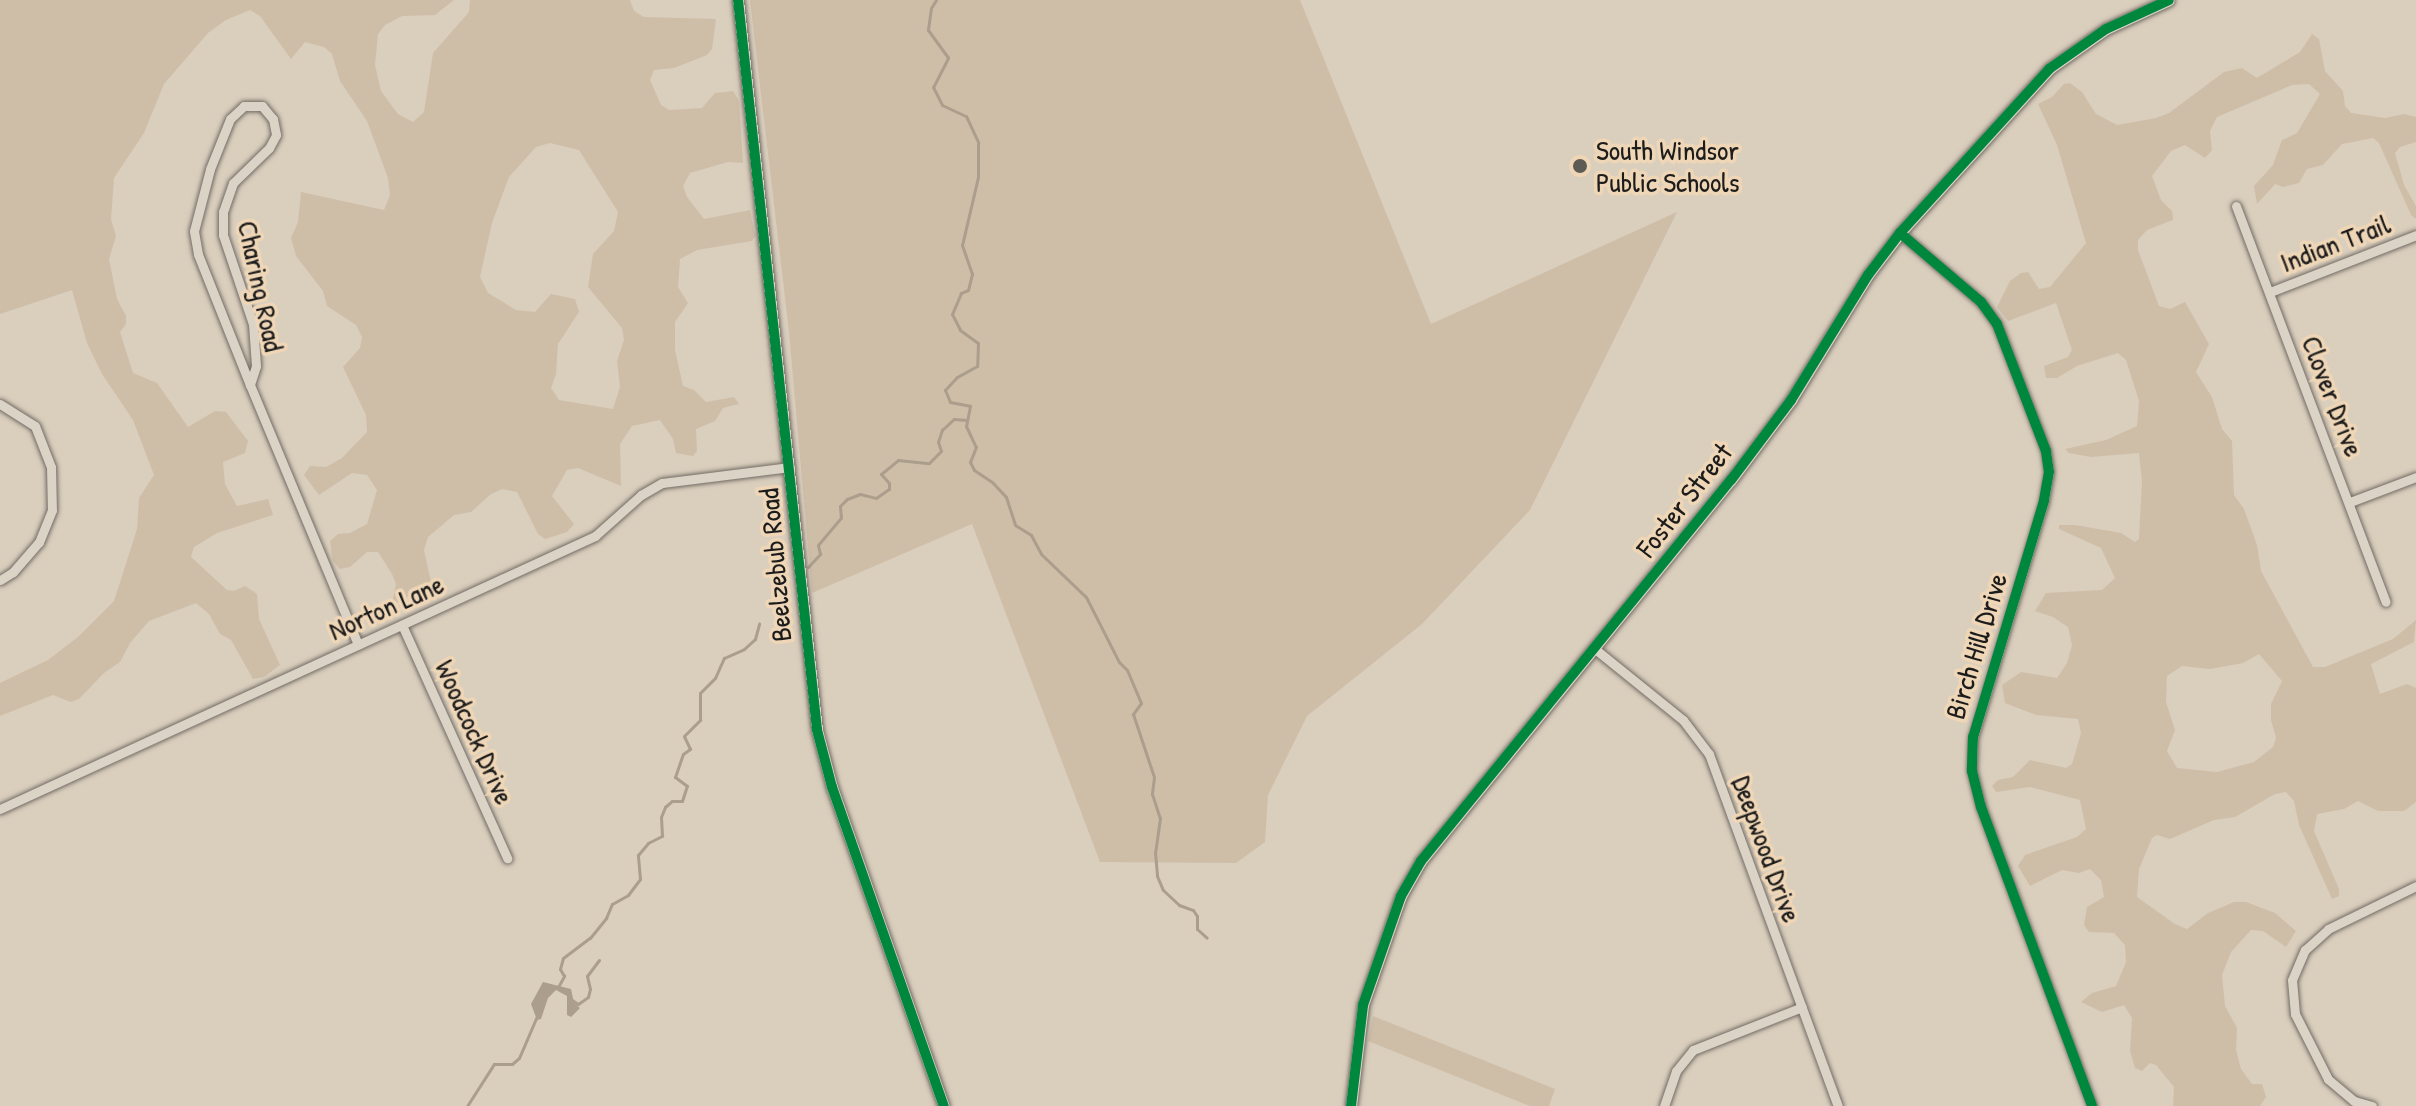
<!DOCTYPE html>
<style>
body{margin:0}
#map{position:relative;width:2416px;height:1106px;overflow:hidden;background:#dacebd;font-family:"Patrick Hand",sans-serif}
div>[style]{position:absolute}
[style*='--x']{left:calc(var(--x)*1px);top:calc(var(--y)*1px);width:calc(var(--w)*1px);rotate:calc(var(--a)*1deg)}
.green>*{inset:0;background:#cebea8}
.water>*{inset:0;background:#ac9e8c}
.stream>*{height:3px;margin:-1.5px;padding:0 1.5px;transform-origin:1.5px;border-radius:1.5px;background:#ac9e8c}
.roads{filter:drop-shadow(0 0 2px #726c64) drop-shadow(0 0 2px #726c64)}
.minor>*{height:9px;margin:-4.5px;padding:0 4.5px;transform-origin:4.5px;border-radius:4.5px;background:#dcd3c7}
.tertiary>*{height:11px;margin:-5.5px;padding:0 5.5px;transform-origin:5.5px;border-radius:5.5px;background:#dcd3c7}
.cycleway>*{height:10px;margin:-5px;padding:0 5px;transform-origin:5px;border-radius:5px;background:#00873e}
.dots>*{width:22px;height:22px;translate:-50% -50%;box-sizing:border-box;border:4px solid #efd6b6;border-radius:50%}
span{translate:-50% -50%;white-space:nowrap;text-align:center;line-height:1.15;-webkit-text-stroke:7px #efd6b6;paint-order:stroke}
.poi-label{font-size:28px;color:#1c1c1c}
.left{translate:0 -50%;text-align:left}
.street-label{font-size:28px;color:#1c1c1c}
</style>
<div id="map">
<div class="green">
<div style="clip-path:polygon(evenodd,0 0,454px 0,435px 15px,402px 16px,385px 25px,378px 34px,375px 65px,381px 91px,398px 114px,413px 122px,424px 112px,433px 53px,469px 12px,470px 0,630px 0,634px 11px,644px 17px,716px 19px,712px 49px,707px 55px,674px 68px,654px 70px,650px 80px,661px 105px,669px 110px,702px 108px,715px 93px,726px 92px,733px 91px,739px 101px,743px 163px,728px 162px,690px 173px,683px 186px,687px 197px,704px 219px,750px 210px,755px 236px,752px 241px,697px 250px,680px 259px,678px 287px,688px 303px,675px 322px,675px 350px,683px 386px,694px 390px,706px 402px,734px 397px,739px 404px,723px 408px,715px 421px,696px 429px,697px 451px,693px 456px,676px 453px,673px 439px,660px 420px,632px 426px,620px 444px,621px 486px,578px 468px,567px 470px,552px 496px,574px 524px,567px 532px,545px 539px,538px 534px,517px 492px,502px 489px,491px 494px,471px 512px,454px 515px,428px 537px,424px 550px,431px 582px,398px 603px,393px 599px,396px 584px,392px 574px,378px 552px,367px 552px,350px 567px,340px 569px,333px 561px,330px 541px,338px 534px,350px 533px,367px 524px,377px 490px,367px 475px,352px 473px,319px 495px,304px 475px,310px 466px,326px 467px,342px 458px,367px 432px,366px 415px,343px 367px,360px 348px,362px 337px,356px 325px,327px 306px,323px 291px,296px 256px,291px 238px,298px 222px,301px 192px,384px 210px,390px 195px,388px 178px,367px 121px,340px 81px,332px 54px,324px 47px,305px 42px,291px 59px,260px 16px,250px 10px,226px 20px,208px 33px,164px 84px,144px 133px,114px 178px,111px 219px,116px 236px,109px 259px,117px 299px,126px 316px,126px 324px,120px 332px,133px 373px,157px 383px,188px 427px,215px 411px,226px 412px,248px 441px,245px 453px,223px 462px,225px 484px,237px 506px,268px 499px,273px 515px,217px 533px,194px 547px,191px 557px,227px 590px,234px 591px,245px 586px,257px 594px,259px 619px,280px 665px,264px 677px,253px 679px,231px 640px,220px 634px,209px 614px,196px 603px,149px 621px,130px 643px,120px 662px,104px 673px,79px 699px,71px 702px,53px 695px,0 716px,0 683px,48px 660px,78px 637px,114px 601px,137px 529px,139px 498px,154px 475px,133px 420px,102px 374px,87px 343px,72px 290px,0 314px,0 0,550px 143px,579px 150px,618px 212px,614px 231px,593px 254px,588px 287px,622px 328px,624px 340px,617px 361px,620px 387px,613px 409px,559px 400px,551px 388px,556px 374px,558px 344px,579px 312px,575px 299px,551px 294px,535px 312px,516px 310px,488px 293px,480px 277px,492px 223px,509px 177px,536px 147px,550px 143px)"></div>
<div style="clip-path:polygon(750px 0,1300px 0,1431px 324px,1677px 212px,1530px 510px,1422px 624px,1307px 716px,1268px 795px,1265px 842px,1236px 863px,1100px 862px,972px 524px,812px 593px,789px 332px)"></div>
<div style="clip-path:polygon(evenodd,2312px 34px,2319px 39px,2325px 71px,2343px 91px,2345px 106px,2351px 113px,2385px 118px,2404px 114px,2416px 117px,2416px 142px,2400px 147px,2395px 153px,2404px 185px,2416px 206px,2416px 219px,2411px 215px,2379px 143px,2373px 138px,2342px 144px,2323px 165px,2307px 169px,2299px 183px,2283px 187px,2275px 184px,2257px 204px,2254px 186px,2273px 165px,2282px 140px,2297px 133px,2320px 94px,2309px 84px,2292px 85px,2217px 117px,2210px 131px,2212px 150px,2205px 158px,2185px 145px,2171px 151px,2152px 176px,2161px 200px,2172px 211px,2173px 220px,2147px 230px,2138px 240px,2138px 250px,2159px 306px,2170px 309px,2185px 302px,2209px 344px,2196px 372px,2212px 397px,2222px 429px,2232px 441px,2234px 495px,2244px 509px,2257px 545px,2261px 571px,2313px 667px,2325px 667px,2393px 639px,2416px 620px,2414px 642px,2371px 664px,2380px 694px,2407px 684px,2416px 688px,2416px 802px,2404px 811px,2378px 811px,2358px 801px,2344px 809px,2317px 814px,2314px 831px,2339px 889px,2339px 896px,2332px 899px,2299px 825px,2294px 801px,2286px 792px,2275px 794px,2235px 817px,2214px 820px,2170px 839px,2157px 835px,2152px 838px,2139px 869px,2137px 897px,2175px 924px,2187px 929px,2208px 913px,2234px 902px,2246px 902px,2275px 913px,2296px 931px,2286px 947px,2263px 931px,2251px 930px,2231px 952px,2222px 975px,2225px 1006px,2237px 1028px,2236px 1050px,2241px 1069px,2252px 1084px,2262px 1084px,2266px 1097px,2260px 1106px,2173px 1106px,2174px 1087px,2156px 1065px,2150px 1063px,2142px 1071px,2135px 1068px,2130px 1051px,2132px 1018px,2124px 1005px,2102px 1012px,2081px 1002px,2092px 993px,2116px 986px,2126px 962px,2125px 945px,2114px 933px,2089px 932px,2084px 925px,2087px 907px,2104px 897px,2101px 880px,2090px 869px,2079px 873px,2062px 870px,2030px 886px,2018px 866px,2025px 855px,2077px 837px,2086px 829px,2080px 800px,2030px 787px,1996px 792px,1992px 786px,1998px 780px,2013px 777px,2030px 760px,2066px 768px,2072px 764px,2081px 733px,2078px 719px,2036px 715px,2005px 703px,2002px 685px,2021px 672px,2057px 678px,2067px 663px,2072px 645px,2068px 627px,2053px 617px,2035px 611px,2046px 593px,2102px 590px,2115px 578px,2101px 548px,2059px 529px,2059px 525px,2075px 525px,2121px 533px,2135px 542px,2139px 539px,2142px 481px,2139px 453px,2091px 457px,2069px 453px,2065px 449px,2106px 440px,2137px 426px,2139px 401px,2126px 360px,2118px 353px,2077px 366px,2057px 378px,2046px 378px,2044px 366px,2068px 357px,2072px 350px,2056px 303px,2008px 321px,1997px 307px,2010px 281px,2021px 273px,2028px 272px,2039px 289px,2050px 287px,2086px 243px,2057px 145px,2038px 104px,2052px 97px,2064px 84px,2070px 83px,2082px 92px,2096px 114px,2117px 125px,2156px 118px,2169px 113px,2224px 72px,2242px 68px,2257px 78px,2300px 52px,2312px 34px,2259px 654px,2282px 681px,2271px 704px,2271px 720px,2276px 738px,2273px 747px,2254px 762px,2217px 772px,2177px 768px,2167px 751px,2175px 730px,2166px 702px,2167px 676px,2182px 666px,2210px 669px,2243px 663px,2259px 654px)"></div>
<div style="clip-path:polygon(1373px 1016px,1555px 1089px,1549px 1106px,1530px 1106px,1368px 1041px)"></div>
</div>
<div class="water">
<div style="clip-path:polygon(543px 982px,571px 989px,574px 1003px,580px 1008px,571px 1017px,567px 1015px,567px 996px,556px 990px,548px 998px,541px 1019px,537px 1020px,531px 1004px)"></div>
</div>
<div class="stream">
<div style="--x:936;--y:0;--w:9;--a:122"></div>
<div style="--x:931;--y:8;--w:22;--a:98"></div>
<div style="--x:928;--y:30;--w:34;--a:54"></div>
<div style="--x:948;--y:58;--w:33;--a:117"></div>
<div style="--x:933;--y:87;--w:20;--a:63"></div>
<div style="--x:942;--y:105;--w:26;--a:25"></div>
<div style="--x:966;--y:116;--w:29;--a:65"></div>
<div style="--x:978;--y:142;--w:35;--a:90"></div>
<div style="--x:978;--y:177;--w:70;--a:103.2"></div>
<div style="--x:962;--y:245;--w:31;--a:71"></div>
<div style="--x:972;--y:274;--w:16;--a:104"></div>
<div style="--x:968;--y:290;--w:8;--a:157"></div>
<div style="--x:961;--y:293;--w:23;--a:113"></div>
<div style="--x:952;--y:314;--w:18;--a:63"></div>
<div style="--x:960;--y:330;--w:22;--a:36"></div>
<div style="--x:978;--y:343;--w:23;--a:92"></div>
<div style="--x:977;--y:366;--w:23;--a:151"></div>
<div style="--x:957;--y:377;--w:18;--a:133"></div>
<div style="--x:945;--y:390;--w:13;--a:67"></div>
<div style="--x:950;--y:402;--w:20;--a:11"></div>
<div style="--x:970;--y:406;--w:20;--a:101"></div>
<div style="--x:966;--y:426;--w:23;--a:65"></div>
<div style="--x:976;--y:447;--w:16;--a:112"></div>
<div style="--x:970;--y:462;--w:9;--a:63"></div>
<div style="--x:974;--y:470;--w:23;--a:34"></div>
<div style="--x:993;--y:483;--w:19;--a:47"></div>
<div style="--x:1006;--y:497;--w:29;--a:72"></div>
<div style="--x:1015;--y:525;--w:19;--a:32"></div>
<div style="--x:1031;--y:535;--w:21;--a:62"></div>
<div style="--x:1041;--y:554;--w:62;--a:43.7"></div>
<div style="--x:1086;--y:597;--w:73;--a:63.1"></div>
<div style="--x:1119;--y:662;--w:11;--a:45"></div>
<div style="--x:1127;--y:670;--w:36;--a:67"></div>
<div style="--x:1141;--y:703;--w:14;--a:126"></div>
<div style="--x:1133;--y:714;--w:66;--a:71.6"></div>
<div style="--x:1154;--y:777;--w:17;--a:97"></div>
<div style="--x:1152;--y:794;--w:25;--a:72"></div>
<div style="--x:1160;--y:818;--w:34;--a:98"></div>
<div style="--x:1155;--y:852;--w:24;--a:85"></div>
<div style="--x:1157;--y:876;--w:15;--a:67"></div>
<div style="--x:1163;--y:890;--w:22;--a:43"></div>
<div style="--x:1179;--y:905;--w:15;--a:20"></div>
<div style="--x:1193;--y:910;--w:7;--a:56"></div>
<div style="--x:1197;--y:916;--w:13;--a:90"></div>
<div style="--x:1197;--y:929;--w:13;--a:42"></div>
<div style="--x:808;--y:567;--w:18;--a:-47"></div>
<div style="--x:820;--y:554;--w:9;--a:-103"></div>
<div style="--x:818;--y:545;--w:35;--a:-50"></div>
<div style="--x:841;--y:518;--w:12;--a:-95"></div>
<div style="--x:840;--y:506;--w:10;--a:-45"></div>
<div style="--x:847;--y:499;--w:14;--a:-21"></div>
<div style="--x:860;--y:494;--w:16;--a:14"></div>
<div style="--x:876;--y:498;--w:16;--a:-35"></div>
<div style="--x:889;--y:489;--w:6;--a:-90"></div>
<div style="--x:889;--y:483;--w:12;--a:-132"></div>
<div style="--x:881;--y:474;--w:22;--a:-39"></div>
<div style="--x:898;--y:460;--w:31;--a:6"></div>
<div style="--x:929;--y:463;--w:17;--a:-45"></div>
<div style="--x:941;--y:451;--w:9;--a:-108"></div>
<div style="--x:938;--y:442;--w:13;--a:-72"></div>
<div style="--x:942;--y:430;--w:16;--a:-43"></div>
<div style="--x:954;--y:419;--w:13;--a:4"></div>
<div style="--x:558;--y:987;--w:13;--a:-61"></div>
<div style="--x:564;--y:976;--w:8;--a:-120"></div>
<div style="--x:560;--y:969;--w:11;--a:-75"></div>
<div style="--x:563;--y:958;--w:34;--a:-37"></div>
<div style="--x:590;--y:938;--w:26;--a:-51"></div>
<div style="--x:606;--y:918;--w:15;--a:-67"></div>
<div style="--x:612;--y:904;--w:18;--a:-29"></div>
<div style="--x:628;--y:895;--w:20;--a:-53"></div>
<div style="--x:640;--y:879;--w:24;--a:-95"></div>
<div style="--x:638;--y:855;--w:16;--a:-50"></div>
<div style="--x:648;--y:843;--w:16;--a:-27"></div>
<div style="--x:662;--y:836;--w:19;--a:-93"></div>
<div style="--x:661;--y:817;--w:11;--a:-68"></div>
<div style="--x:665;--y:807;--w:9;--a:-41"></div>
<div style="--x:672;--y:801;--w:10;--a:0"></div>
<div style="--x:682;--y:801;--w:16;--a:-72"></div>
<div style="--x:687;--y:786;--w:15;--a:-143"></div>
<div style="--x:675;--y:777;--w:24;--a:-71"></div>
<div style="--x:683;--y:754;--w:9;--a:-36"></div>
<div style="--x:690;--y:749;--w:14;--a:-115"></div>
<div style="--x:684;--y:736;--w:23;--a:-45"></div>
<div style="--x:700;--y:720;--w:27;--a:-90"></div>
<div style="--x:700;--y:693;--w:21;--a:-45"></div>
<div style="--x:715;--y:678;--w:22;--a:-66"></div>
<div style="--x:724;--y:658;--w:22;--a:-24"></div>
<div style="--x:744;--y:649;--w:15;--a:-42"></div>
<div style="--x:755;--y:639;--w:16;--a:-75"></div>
<div style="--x:572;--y:1000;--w:7;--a:34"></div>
<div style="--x:578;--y:1004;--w:12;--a:-35"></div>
<div style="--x:588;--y:997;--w:8;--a:-76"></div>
<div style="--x:590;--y:989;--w:13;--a:-103"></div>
<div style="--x:587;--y:976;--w:20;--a:-53"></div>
<div style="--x:467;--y:1106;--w:50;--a:-57.3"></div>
<div style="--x:494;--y:1064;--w:18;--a:0"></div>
<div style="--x:512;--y:1064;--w:9;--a:-41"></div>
<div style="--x:519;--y:1058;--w:46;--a:-66.8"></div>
</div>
<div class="roads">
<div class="minor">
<div style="--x:244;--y:106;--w:18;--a:0"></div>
<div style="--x:262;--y:106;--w:17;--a:50"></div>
<div style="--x:273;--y:119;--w:16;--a:79"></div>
<div style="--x:276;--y:135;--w:15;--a:118"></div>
<div style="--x:269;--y:148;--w:50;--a:135.8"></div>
<div style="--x:233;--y:183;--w:31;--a:109"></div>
<div style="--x:223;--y:212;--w:23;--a:90"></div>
<div style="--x:223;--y:235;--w:94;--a:71.4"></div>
<div style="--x:253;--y:324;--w:42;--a:85.9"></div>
<div style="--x:256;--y:366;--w:20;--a:108"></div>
<div style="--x:250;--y:385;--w:141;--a:-111.7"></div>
<div style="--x:198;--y:254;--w:23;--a:-100"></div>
<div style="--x:194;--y:231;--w:64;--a:-75.5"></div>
<div style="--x:210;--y:169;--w:54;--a:-68.2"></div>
<div style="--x:230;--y:119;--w:19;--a:-43"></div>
<div style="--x:2236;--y:206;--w:423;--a:69.3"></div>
<div style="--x:1900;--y:233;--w:106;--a:40.4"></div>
<div style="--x:1981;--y:302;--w:27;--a:54"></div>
<div style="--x:1997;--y:324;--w:136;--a:68.9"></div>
<div style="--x:2046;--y:451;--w:21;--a:82"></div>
<div style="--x:2049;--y:472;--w:29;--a:100"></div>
<div style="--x:2044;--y:501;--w:246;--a:106.7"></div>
<div style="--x:1973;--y:737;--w:34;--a:92"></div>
<div style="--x:1972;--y:771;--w:37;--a:76"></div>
<div style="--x:1981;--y:807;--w:319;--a:69.6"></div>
<div style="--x:2270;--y:292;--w:157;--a:-21.3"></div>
<div style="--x:250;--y:385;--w:281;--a:67.4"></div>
<div style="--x:0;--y:404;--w:41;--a:32.2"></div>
<div style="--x:35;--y:426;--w:44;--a:68.7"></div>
<div style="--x:51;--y:467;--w:43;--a:88.7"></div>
<div style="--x:52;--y:510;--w:35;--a:112"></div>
<div style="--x:39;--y:542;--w:40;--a:131"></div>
<div style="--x:13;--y:572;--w:15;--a:148"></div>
<div style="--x:2350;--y:502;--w:71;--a:-20.7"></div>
<div style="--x:402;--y:625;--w:256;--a:65.7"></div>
<div style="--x:1595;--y:649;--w:113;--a:38.9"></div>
<div style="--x:1683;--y:720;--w:43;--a:52.6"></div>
<div style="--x:1709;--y:754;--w:375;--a:69.9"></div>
<div style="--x:0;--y:809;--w:655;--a:-24.65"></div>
<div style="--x:595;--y:536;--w:62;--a:-41.7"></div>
<div style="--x:641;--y:495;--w:24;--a:-30"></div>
<div style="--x:662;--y:483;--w:129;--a:-7.1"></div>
<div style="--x:1664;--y:1106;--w:37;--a:-71"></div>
<div style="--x:1676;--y:1071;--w:27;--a:-51"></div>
<div style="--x:1693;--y:1050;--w:117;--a:-21.5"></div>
<div style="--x:2372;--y:1106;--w:19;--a:-164"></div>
<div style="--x:2354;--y:1101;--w:34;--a:-140"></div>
<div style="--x:2328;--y:1079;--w:73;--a:-116.9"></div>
<div style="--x:2295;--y:1014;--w:34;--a:-95"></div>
<div style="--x:2292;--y:980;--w:33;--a:-67"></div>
<div style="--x:2305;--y:950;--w:31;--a:-42"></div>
<div style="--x:2328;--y:929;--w:98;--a:-26"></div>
</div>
<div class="tertiary">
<div style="--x:738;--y:0;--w:734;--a:83.82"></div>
<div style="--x:817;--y:730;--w:59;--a:75.3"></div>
<div style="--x:832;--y:787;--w:338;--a:70.7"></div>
<div style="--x:1351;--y:1106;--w:102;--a:-83.2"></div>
<div style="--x:1363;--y:1005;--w:115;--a:-70.8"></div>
<div style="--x:1401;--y:896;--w:40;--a:-60.3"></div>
<div style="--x:1421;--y:861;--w:491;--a:-50.9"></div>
<div style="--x:1731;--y:480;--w:100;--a:-53.1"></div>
<div style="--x:1791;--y:400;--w:147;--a:-58.4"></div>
<div style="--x:1868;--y:275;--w:53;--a:-52.7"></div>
<div style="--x:1900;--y:233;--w:222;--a:-47.7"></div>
<div style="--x:2049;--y:69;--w:70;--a:-35.1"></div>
<div style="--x:2106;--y:29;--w:69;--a:-24.7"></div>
</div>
</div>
<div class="cycleway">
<div style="--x:738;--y:0;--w:734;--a:83.82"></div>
<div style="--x:817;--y:730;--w:59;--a:75.3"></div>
<div style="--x:832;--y:787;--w:338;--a:70.7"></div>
<div style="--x:1900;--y:233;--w:106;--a:40.4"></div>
<div style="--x:1981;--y:302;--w:27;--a:54"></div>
<div style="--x:1997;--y:324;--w:136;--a:68.9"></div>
<div style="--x:2046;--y:451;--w:21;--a:82"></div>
<div style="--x:2049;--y:472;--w:29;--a:100"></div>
<div style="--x:2044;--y:501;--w:246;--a:106.7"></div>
<div style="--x:1973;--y:737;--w:34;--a:92"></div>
<div style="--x:1972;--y:771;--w:37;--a:76"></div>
<div style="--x:1981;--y:807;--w:319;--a:69.6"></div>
<div style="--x:1351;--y:1106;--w:102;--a:-83.2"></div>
<div style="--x:1363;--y:1005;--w:115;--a:-70.8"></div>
<div style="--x:1401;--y:896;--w:40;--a:-60.3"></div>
<div style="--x:1421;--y:861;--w:491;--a:-50.9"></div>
<div style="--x:1731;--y:480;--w:100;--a:-53.1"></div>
<div style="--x:1791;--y:400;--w:147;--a:-58.4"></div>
<div style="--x:1868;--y:275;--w:53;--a:-52.7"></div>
<div style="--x:1900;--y:233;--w:222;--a:-47.7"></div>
<div style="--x:2049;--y:69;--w:70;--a:-35.1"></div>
<div style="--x:2106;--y:29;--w:69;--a:-24.7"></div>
</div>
<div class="dots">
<div style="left:1580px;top:166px;background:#5e5a54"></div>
</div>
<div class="poi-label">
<span class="left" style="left:1596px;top:166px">South Windsor<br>Public Schools</span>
</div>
<div class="street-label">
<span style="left:2335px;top:243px;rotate:-21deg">Indian Trail</span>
<span style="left:261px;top:286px;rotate:78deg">Charing Road</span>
<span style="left:2333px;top:396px;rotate:69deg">Clover Drive</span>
<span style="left:1684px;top:500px;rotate:-52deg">Foster Street</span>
<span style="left:775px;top:565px;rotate:-95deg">Beelzebub Road</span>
<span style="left:386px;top:607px;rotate:-24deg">Norton Lane</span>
<span style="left:1976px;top:646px;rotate:-73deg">Birch Hill Drive</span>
<span style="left:475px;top:732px;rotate:66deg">Woodcock Drive</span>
<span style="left:1767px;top:849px;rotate:70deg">Deepwood Drive</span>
</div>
</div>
